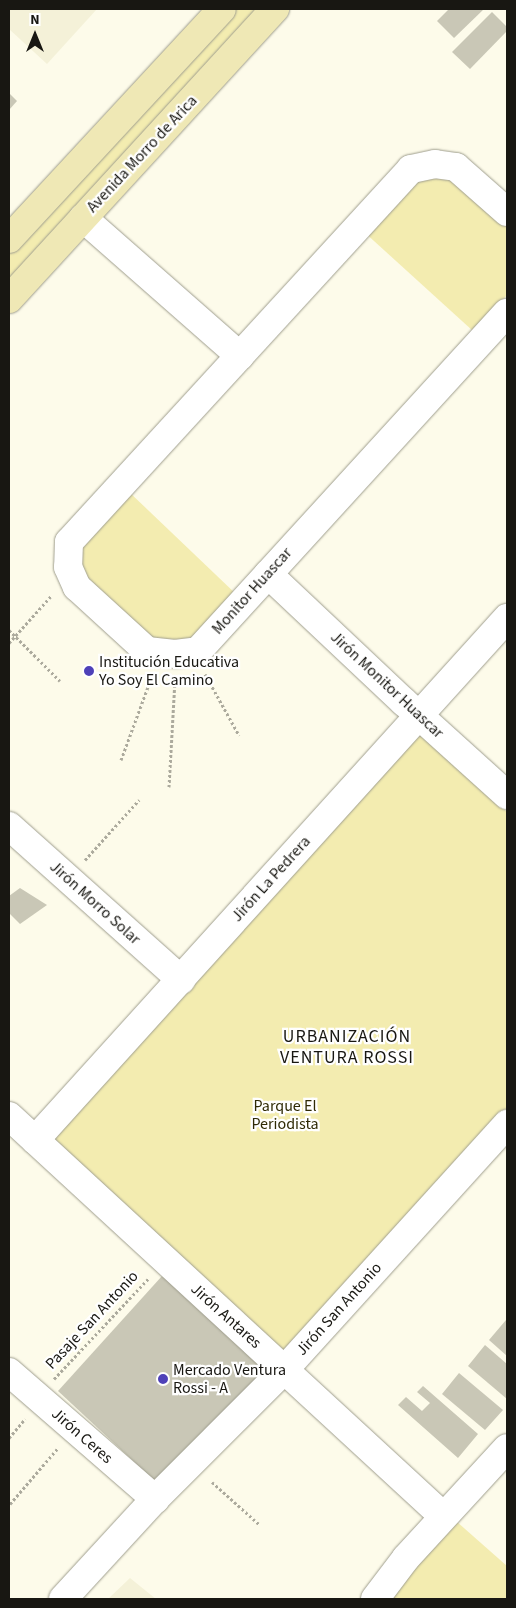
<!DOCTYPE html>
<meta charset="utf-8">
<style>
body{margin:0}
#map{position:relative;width:516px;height:1608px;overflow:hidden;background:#fdfbea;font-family:"Source Sans 3",sans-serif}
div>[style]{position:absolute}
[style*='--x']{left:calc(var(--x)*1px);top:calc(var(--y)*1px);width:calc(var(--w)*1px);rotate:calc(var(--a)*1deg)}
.built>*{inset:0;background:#f4f1d8}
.green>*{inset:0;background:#f3ecb0}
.building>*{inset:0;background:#c9c7b6}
.path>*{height:3px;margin-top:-1.5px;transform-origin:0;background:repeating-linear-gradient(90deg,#acaa9d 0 2.5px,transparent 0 5px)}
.roads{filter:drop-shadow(0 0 1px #9f9e8e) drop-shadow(0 0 1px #9f9e8e)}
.minor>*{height:28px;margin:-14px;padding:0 14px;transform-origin:14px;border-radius:14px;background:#fff}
.major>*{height:28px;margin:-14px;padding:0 14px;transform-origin:14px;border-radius:14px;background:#efe8b5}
.dots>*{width:14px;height:14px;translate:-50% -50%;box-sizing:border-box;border:2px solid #fff;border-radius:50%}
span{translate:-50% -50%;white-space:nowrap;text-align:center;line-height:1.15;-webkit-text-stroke:4.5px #fff;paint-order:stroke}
.street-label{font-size:16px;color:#181712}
.poi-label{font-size:16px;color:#181712}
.left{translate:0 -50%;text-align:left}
.park-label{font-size:16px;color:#2f2a05}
.neighbourhood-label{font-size:18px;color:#181712;letter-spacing:1px}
.frame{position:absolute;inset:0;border:10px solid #181712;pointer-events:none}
.north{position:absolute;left:10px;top:10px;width:50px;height:50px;-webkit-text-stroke:4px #fff;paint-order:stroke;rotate:0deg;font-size:14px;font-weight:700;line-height:20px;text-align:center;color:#181712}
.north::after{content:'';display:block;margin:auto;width:18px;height:22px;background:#181712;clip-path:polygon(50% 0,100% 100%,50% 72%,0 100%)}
</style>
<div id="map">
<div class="built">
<div style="clip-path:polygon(9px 9px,97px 9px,47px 64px,9px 29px)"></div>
<div style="clip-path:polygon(130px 1578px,156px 1599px,108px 1599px)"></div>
</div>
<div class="green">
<div style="clip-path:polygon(236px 9px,261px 9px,9px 281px,9px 253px)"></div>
<div style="clip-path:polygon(452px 175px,507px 222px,507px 295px,473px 331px,363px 231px,418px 177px)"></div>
<div style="clip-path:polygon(127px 490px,237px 595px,195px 645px,166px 650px,90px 595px,75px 545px)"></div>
<div style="clip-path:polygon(420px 733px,507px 812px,507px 1109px,288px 1351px,274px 1349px,55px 1147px,51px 1133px)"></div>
<div style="clip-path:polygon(456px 1521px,507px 1566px,507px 1599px,384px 1599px)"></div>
</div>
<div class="building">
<div style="clip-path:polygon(449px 9px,484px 9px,454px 38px,437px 21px)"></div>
<div style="clip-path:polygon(492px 12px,507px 27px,507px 31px,470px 69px,452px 52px)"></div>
<div style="clip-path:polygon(9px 93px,17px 101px,9px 110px)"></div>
<div style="clip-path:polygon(20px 888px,47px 905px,20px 924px,9px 913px,9px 896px)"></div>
<div style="clip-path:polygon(162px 1276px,268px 1367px,159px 1485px,58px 1391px)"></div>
<div style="clip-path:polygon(506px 1320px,507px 1321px,507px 1356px,489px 1340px)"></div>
<div style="clip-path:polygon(485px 1345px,507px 1364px,507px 1399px,468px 1366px)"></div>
<div style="clip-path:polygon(459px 1373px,503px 1410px,485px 1430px,442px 1394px)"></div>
<div style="clip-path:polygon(423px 1386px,478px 1434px,458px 1458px,398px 1405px,406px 1397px,422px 1411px,430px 1403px,417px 1392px)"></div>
</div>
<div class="path">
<div style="--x:9;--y:630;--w:72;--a:45"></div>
<div style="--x:9;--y:643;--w:64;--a:-48.1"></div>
<div style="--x:205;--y:674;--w:70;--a:60.9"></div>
<div style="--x:121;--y:760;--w:84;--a:-69.8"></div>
<div style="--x:169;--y:787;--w:106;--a:-86.8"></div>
<div style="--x:85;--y:860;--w:81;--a:-48"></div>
<div style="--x:54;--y:1379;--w:139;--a:-46.8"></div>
<div style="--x:9;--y:1438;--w:25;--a:-50"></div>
<div style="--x:212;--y:1482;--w:64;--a:41.9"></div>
<div style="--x:10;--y:1504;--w:74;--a:-49.4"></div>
</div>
<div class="roads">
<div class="minor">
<div style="--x:507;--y:212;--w:68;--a:-138.6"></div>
<div style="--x:456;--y:167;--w:21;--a:-172"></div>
<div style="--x:435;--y:164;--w:25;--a:168"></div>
<div style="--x:411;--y:169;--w:506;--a:132.52"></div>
<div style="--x:69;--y:542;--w:25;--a:92"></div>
<div style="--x:68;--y:567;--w:22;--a:66"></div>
<div style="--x:77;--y:587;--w:95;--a:42.4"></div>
<div style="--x:147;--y:651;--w:28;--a:6"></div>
<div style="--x:175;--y:654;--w:23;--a:-7"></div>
<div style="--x:198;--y:651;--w:458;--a:-47.6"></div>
<div style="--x:83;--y:218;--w:209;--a:41.3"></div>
<div style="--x:268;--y:574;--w:187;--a:43.3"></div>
<div style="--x:404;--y:702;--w:139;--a:42.1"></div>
<div style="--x:9;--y:826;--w:231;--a:41.8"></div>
<div style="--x:9;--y:1116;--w:590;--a:42.67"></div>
<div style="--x:35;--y:1140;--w:704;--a:-47.88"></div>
<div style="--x:9;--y:1372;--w:194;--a:41"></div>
<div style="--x:63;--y:1599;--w:136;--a:-47.4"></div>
<div style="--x:155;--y:1499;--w:184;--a:-45"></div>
<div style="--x:285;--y:1369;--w:331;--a:-47.8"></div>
<div style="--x:375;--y:1599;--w:51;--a:-52.9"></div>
<div style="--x:406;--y:1558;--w:149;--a:-47.4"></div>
</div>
<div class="major">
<div style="--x:9;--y:239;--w:313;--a:-47.2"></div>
<div style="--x:9;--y:299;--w:394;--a:-47.5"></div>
</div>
</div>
<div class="dots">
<div style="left:89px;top:671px;background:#4e41b8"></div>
<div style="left:163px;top:1379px;background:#4e41b8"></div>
</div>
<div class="street-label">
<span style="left:142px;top:154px;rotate:-47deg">Avenida Morro de Arica</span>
<span style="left:252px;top:591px;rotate:-48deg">Monitor Huascar</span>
<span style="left:387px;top:685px;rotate:43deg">Jirón Monitor Huascar</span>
<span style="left:271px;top:879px;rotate:-48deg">Jirón La Pedrera</span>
<span style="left:95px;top:903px;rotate:42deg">Jirón Morro Solar</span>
<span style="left:339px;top:1309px;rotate:-48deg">Jirón San Antonio</span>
<span style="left:226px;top:1316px;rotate:42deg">Jirón Antares</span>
<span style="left:92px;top:1320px;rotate:-47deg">Pasaje San Antonio</span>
<span style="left:82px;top:1436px;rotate:41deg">Jirón Ceres</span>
</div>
<div class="poi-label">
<span class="left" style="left:99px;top:671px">Institución Educativa<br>Yo Soy El Camino</span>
<span class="left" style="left:173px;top:1379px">Mercado Ventura<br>Rossi - A</span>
</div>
<div class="park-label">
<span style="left:285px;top:1115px">Parque El<br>Periodista</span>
</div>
<div class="neighbourhood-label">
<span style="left:347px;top:1048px">URBANIZACIÓN<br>VENTURA ROSSI</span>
</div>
<div class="frame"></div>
<div class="north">N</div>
</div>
